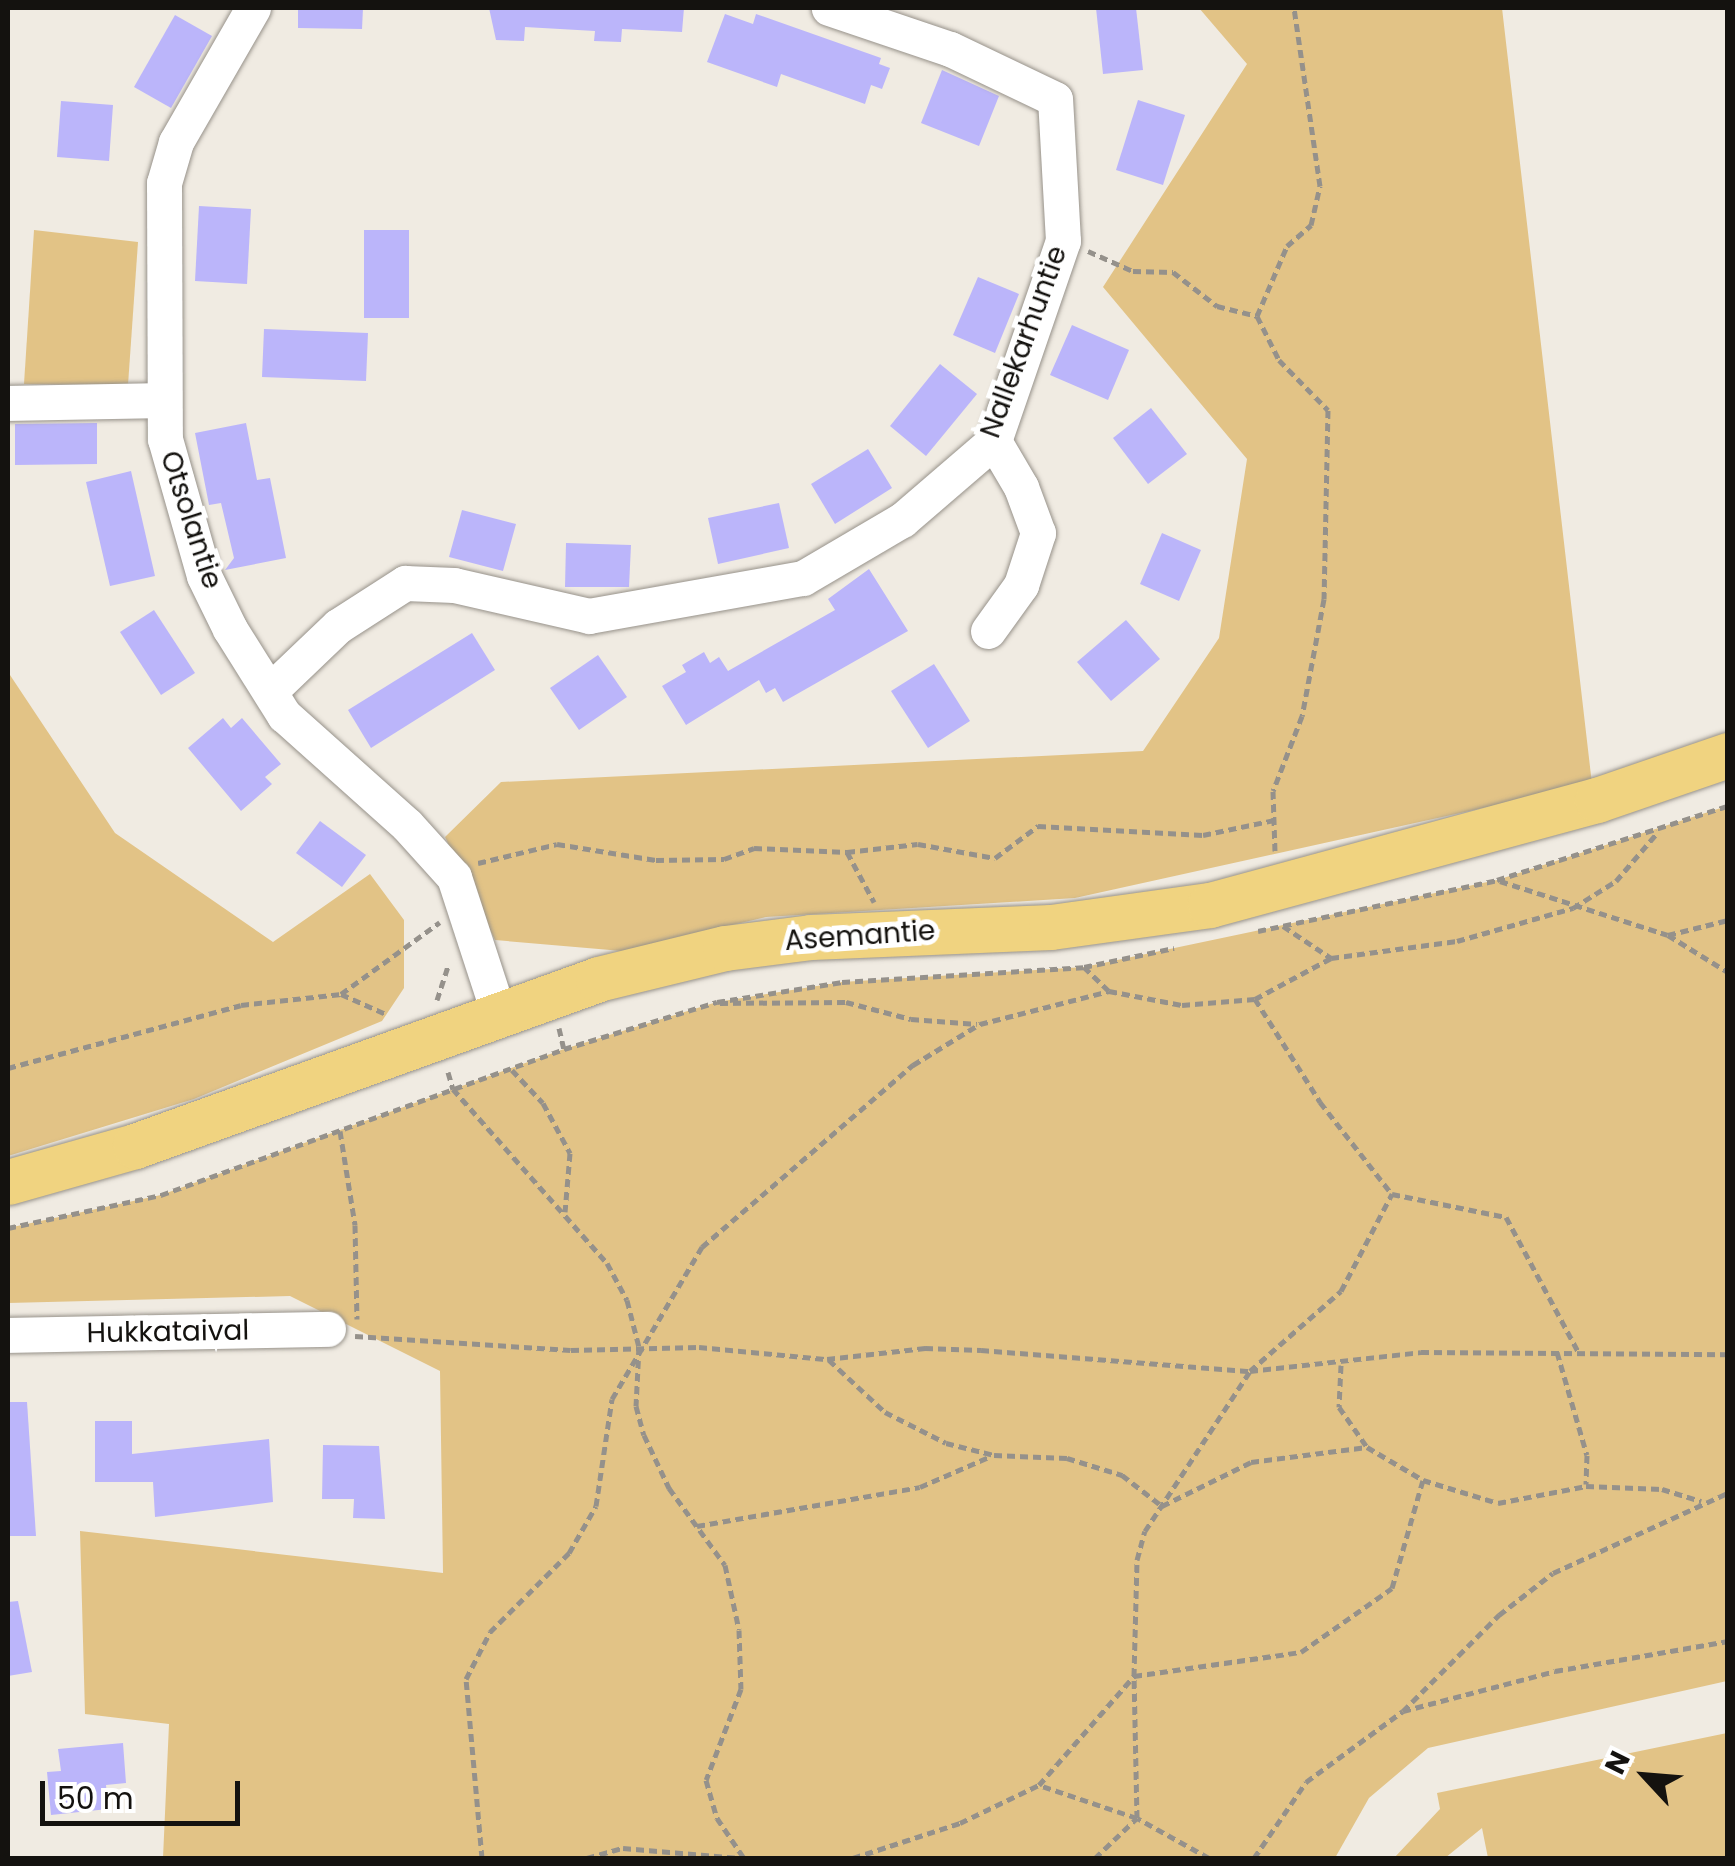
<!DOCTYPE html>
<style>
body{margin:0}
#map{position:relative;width:1735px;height:1866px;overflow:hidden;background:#f0ebe2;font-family:Poppins,sans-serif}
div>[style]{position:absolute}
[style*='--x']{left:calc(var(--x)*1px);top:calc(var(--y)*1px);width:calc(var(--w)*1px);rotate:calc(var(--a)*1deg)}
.green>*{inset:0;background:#e2c386}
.building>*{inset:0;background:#bbb5fa}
.path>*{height:5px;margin-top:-2.5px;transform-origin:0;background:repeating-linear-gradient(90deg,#95918b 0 8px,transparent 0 13px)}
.roads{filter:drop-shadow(0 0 2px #97928a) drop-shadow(0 0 2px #97928a)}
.minor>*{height:35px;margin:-17.5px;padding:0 17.5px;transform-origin:17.5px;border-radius:17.5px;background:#fff}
.major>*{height:45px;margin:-22.5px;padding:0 22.5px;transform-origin:22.5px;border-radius:22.5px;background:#f0d380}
span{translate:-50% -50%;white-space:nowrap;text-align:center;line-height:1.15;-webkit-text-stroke:10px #fff;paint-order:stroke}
.street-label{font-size:28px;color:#14120f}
.frame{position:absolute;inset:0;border:10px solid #14120f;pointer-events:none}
.north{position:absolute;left:1595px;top:1726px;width:100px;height:100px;-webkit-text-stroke:8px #fff;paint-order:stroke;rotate:296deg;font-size:28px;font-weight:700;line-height:40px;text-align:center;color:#14120f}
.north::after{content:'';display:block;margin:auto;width:35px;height:45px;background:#14120f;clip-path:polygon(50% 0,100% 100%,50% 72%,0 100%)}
.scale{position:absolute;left:40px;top:1781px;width:200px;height:45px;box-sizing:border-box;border:5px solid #14120f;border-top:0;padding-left:12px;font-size:30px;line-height:35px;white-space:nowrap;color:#14120f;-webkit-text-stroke:8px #fff;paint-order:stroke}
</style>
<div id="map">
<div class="green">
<div style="clip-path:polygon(1199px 8px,1502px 8px,1592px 784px,1075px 898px,766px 917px,622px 951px,495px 940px,445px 837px,501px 782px,1143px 751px,1219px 638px,1247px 459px,1103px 287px,1247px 64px)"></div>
<div style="clip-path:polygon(34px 230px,138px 242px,128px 385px,24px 384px)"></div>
<div style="clip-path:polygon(8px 672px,115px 833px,273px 942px,370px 874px,404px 920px,404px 988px,382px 1021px,194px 1099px,8px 1156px)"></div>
<div style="clip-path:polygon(1727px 806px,1727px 1681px,1428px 1748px,1369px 1798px,1335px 1858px,163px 1858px,169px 1724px,85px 1714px,80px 1531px,443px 1573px,440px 1371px,290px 1296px,8px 1303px,8px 1228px,161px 1195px,564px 1049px,717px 1002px,842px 982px,1084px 967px,1497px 880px)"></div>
<div style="clip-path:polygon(1727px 1733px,1727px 1858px,1488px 1858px,1482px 1828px,1445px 1858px,1394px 1858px,1440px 1809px,1437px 1793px)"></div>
</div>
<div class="building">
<div style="clip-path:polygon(298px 8px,363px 8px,362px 29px,298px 28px)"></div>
<div style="clip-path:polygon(489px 8px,684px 8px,682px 32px,622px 29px,621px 42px,594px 41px,595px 31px,525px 27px,524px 41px,496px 40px)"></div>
<div style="clip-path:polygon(1096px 8px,1136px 8px,1143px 70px,1103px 74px)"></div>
<div style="clip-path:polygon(725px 14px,753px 24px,756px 14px,881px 58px,879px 64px,890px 68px,882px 89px,871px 85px,865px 104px,781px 74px,777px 87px,707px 62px)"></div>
<div style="clip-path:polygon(175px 15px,212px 36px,171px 108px,134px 87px)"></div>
<div style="clip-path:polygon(942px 70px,999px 96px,979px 146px,921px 123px)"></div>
<div style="clip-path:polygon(1138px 100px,1185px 115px,1163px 185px,1116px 170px)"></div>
<div style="clip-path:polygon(61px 101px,113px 105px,109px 161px,57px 157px)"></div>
<div style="clip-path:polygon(199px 206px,251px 209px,247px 284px,195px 281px)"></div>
<div style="clip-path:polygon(364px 230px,409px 230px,409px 318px,364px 318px)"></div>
<div style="clip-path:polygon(978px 277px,1019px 294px,995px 353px,953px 335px)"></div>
<div style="clip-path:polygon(1072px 325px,1129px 350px,1108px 400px,1050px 375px)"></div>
<div style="clip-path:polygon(264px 329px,368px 333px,366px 381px,262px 377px)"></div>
<div style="clip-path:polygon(940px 364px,977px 394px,926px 456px,890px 426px)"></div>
<div style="clip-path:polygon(1151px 408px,1187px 454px,1148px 484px,1113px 438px)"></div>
<div style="clip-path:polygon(97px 423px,97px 464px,15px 465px,15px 424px)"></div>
<div style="clip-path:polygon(246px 423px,257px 480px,270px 478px,286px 558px,225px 570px,234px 558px,221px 503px,209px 505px,195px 433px)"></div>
<div style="clip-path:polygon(868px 449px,892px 488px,835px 524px,811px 484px)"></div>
<div style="clip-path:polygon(131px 471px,155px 576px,110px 586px,86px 482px)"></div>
<div style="clip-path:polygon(779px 503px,789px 548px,718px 564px,708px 518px)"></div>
<div style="clip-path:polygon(462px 510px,516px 524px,503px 571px,449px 557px)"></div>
<div style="clip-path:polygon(1162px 533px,1201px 550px,1179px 601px,1140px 584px)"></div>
<div style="clip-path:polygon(566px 543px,631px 545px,629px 587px,565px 587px)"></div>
<div style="clip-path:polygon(869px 569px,908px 631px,783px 702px,775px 688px,766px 693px,759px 680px,686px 725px,662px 686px,686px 672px,682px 665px,704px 652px,710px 663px,719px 657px,728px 671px,835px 610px,828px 599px)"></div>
<div style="clip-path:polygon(154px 610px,195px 673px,161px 695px,120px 632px)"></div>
<div style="clip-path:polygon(1126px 620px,1160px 659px,1111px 701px,1077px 662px)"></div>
<div style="clip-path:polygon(472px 633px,495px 670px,371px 748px,348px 710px)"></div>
<div style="clip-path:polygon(598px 655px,627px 697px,579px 730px,550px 688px)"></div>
<div style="clip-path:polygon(934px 664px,970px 721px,928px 748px,891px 691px)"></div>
<div style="clip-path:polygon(223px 718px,231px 728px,242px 718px,281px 764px,265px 777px,272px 784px,241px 811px,188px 748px)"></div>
<div style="clip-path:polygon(320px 821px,366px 855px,342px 887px,296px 853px)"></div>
<div style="clip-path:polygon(8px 1402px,27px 1402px,36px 1536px,8px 1536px)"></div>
<div style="clip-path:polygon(95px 1421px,132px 1421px,132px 1454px,269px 1439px,273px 1502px,155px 1517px,153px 1482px,95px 1482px)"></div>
<div style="clip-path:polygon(323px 1445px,379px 1446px,385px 1519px,353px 1518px,354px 1499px,322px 1499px)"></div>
<div style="clip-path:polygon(18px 1601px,32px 1672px,8px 1676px,8px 1602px)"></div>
<div style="clip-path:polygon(123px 1743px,126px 1783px,106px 1785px,108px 1809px,51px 1815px,47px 1772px,61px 1771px,58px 1749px)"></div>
</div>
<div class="path">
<div style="--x:1088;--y:251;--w:49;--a:24"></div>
<div style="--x:1133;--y:271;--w:40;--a:1.4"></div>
<div style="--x:1173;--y:272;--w:56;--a:37.7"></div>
<div style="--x:1217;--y:306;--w:41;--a:14"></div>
<div style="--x:1257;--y:316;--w:49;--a:63.4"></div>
<div style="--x:1279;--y:360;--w:70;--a:45.6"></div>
<div style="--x:1328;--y:410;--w:189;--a:91.2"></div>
<div style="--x:1324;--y:599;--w:119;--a:100.6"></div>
<div style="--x:1302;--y:716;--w:80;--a:111.1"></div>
<div style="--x:1273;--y:791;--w:60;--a:88.1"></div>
<div style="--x:1257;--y:316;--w:76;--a:-66.8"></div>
<div style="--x:1287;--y:246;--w:32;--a:-41"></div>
<div style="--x:1311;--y:225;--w:40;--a:-77"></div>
<div style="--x:1320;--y:186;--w:180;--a:-98.3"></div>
<div style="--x:847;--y:852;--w:57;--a:61.6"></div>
<div style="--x:478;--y:863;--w:81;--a:-13.5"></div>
<div style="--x:557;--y:844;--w:100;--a:9.2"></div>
<div style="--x:656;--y:860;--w:68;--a:-0.8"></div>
<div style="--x:724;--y:859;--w:32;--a:-20"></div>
<div style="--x:754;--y:848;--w:93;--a:2.5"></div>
<div style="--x:847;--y:852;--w:71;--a:-6.4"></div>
<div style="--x:918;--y:844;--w:78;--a:10.3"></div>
<div style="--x:995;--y:858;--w:54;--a:-36.7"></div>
<div style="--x:1038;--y:826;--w:165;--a:3.1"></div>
<div style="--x:1203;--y:835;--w:73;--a:-11.9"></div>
<div style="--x:1500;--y:881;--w:176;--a:17.8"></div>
<div style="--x:1668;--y:935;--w:70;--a:31.7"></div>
<div style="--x:1283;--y:926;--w:58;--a:33.7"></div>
<div style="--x:1258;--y:931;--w:244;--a:-12"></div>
<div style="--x:1497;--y:880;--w:243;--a:-17.8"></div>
<div style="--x:1668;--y:935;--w:62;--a:-14"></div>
<div style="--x:1084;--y:967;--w:35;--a:44"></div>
<div style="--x:341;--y:994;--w:51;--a:24.1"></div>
<div style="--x:1255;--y:999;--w:122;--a:57.7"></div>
<div style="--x:1320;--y:1102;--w:117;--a:52"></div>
<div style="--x:1392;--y:1194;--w:116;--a:11.4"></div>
<div style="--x:1506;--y:1217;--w:152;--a:61.8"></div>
<div style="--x:437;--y:1000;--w:38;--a:-72"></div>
<div style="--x:720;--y:1003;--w:126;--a:-0.5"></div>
<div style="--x:846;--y:1002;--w:67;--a:14.7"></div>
<div style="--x:911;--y:1019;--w:66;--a:4.3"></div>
<div style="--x:559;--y:1028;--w:22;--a:77"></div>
<div style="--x:8;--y:1068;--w:241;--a:-15.1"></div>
<div style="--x:241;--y:1005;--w:101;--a:-6.3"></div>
<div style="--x:341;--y:994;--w:122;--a:-36"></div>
<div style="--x:512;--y:1070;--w:45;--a:46.8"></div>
<div style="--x:543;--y:1103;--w:57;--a:61.6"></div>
<div style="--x:570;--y:1153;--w:59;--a:94.8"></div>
<div style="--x:448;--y:1072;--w:18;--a:74"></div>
<div style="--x:453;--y:1089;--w:232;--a:48.5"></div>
<div style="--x:607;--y:1263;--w:42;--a:61.6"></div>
<div style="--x:627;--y:1300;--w:49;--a:75.7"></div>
<div style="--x:639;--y:1347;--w:59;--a:92.9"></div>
<div style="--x:636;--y:1406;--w:30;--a:75"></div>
<div style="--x:644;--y:1435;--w:59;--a:64.7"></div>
<div style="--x:669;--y:1488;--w:95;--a:54"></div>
<div style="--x:725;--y:1565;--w:66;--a:77.8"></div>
<div style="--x:739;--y:1630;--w:59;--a:88.1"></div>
<div style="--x:741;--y:1689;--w:97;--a:111"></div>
<div style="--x:706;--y:1780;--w:40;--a:74"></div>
<div style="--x:717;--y:1818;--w:48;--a:56"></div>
<div style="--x:340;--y:1131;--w:95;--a:80.9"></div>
<div style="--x:355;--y:1225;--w:94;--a:88.8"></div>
<div style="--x:8;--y:1228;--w:157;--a:-12.2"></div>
<div style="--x:161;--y:1195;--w:429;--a:-19.9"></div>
<div style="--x:564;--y:1049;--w:160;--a:-17.1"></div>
<div style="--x:717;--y:1002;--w:127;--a:-9.1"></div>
<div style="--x:842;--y:982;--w:242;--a:-3.5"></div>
<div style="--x:1084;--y:967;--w:92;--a:-11.9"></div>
<div style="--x:355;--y:1336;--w:216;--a:3.7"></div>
<div style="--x:571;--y:1350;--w:128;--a:-1.3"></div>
<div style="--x:699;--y:1347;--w:129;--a:5.4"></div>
<div style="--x:827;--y:1359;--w:99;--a:-6.4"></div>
<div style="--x:925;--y:1348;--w:56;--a:2"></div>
<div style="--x:981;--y:1350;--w:270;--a:4.5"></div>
<div style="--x:1250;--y:1371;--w:172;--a:-6.3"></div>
<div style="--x:1421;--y:1352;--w:307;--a:0.4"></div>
<div style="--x:1557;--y:1352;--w:107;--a:73.8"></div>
<div style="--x:1587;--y:1455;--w:29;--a:92"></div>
<div style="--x:829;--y:1360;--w:76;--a:42.9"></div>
<div style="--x:885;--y:1412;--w:68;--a:26.9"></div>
<div style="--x:946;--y:1443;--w:49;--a:14"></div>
<div style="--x:994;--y:1455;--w:73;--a:2.4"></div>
<div style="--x:1067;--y:1458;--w:58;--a:17.2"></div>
<div style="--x:1122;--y:1475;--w:51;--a:37.8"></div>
<div style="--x:1162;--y:1506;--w:99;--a:-26.3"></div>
<div style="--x:1251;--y:1462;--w:117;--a:-7.4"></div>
<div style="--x:1341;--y:1365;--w:42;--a:92.7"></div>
<div style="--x:1339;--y:1407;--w:49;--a:55"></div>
<div style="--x:1367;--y:1447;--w:65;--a:30.5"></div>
<div style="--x:1423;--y:1480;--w:78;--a:17"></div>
<div style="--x:1498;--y:1503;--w:90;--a:-10.9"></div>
<div style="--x:1586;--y:1486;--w:76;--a:2.3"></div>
<div style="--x:1662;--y:1489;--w:41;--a:17.1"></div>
<div style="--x:697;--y:1526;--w:226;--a:-9.9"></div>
<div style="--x:920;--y:1487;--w:77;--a:-23.6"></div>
<div style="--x:1403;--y:1711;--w:157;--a:-14.7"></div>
<div style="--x:1555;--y:1671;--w:176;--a:-9.8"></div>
<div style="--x:482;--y:1858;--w:180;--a:-95.1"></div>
<div style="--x:466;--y:1679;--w:53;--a:-62.9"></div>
<div style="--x:490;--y:1632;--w:112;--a:-45"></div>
<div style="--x:569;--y:1553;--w:54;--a:-60.1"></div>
<div style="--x:596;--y:1506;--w:108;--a:-81.5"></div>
<div style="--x:612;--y:1399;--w:177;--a:-59.4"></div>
<div style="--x:702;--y:1247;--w:279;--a:-40.8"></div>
<div style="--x:913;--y:1065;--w:79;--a:-31.5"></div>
<div style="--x:980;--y:1024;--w:133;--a:-14.3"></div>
<div style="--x:1109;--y:991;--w:74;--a:10.9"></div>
<div style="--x:1182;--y:1005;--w:73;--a:-4.7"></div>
<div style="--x:1255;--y:999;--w:86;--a:-28.3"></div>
<div style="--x:1331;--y:958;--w:127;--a:-7.7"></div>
<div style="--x:1457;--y:941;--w:121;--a:-15.9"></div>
<div style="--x:1573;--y:908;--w:51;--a:-32.1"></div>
<div style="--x:1616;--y:881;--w:65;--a:-49.4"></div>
<div style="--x:587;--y:1858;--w:37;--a:-16"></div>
<div style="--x:623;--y:1848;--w:117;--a:4.9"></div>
<div style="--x:853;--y:1858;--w:113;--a:-18.1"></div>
<div style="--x:960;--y:1823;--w:88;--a:-25.7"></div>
<div style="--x:1095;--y:1858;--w:58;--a:-43.6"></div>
<div style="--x:1137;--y:1818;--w:142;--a:-91.2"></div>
<div style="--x:1134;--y:1676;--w:169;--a:-8.2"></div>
<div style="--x:1301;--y:1652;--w:111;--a:-35.1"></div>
<div style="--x:1392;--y:1588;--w:112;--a:-74"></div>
<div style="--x:1209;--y:1858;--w:82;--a:-150.9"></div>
<div style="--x:1137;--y:1818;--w:103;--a:-161.4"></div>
<div style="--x:1039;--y:1785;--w:145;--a:-48.9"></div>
<div style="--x:1134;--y:1676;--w:116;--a:-88.5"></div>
<div style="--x:1137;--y:1560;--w:30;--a:-75"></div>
<div style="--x:1145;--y:1531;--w:191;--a:-56.7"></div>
<div style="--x:1250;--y:1371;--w:121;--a:-41.3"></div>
<div style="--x:1341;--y:1291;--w:110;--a:-62.3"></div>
<div style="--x:1254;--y:1858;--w:92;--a:-55.6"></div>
<div style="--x:1306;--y:1782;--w:120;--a:-36.2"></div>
<div style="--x:1403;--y:1711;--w:136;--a:-45"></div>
<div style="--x:1499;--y:1615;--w:68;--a:-37.9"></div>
<div style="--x:1553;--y:1573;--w:192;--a:-24.6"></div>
</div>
<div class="roads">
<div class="minor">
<div style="--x:253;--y:8;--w:155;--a:119.9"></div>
<div style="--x:176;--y:142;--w:43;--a:106.3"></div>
<div style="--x:164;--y:183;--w:256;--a:89.8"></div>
<div style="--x:165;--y:439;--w:142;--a:74.1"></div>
<div style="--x:204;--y:576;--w:59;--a:63.9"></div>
<div style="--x:230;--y:629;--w:102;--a:57.9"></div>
<div style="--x:284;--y:715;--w:165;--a:41.8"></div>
<div style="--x:407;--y:825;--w:70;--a:47.9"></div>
<div style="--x:454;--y:877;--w:145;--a:71.9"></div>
<div style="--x:8;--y:403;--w:154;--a:-1.1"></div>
<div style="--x:988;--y:631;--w:57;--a:-54.3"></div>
<div style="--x:1021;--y:585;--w:55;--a:-71.9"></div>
<div style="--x:1038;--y:533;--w:49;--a:-110.3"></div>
<div style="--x:1021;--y:487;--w:53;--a:-120.4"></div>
<div style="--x:272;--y:689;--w:91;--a:-43.7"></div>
<div style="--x:338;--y:626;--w:80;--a:-32.7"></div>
<div style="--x:405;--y:583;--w:49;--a:2.3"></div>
<div style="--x:454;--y:585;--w:139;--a:12.9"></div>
<div style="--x:589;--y:616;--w:217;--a:-10.1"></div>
<div style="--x:803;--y:578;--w:115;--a:-30.4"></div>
<div style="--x:902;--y:520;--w:121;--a:-40.7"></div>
<div style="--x:994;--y:441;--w:212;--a:-71"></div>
<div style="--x:1063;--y:241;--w:142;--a:-93.2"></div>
<div style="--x:1055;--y:99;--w:116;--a:-154.5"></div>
<div style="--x:950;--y:49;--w:128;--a:-161.3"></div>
<div style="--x:8;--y:1335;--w:320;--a:-1.1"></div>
</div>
<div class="major">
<div style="--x:8;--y:1182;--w:132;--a:-15.8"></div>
<div style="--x:135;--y:1146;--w:492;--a:-19.8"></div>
<div style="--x:598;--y:979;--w:131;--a:-13.7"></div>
<div style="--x:725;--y:948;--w:87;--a:-7.3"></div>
<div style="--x:811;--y:937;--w:240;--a:-2.4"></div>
<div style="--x:1051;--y:927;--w:161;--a:-7.9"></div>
<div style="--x:1210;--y:905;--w:401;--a:-15.2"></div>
<div style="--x:1597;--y:800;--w:139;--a:-19"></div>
</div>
</div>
<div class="street-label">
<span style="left:1024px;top:342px;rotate:-70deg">Nallekarhuntie</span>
<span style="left:191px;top:520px;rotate:72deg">Otsolantie</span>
<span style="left:860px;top:936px;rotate:-4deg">Asemantie</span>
<span style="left:168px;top:1332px;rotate:-1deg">Hukkataival</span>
</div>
<div class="frame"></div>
<div class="north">N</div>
<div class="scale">50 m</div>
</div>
